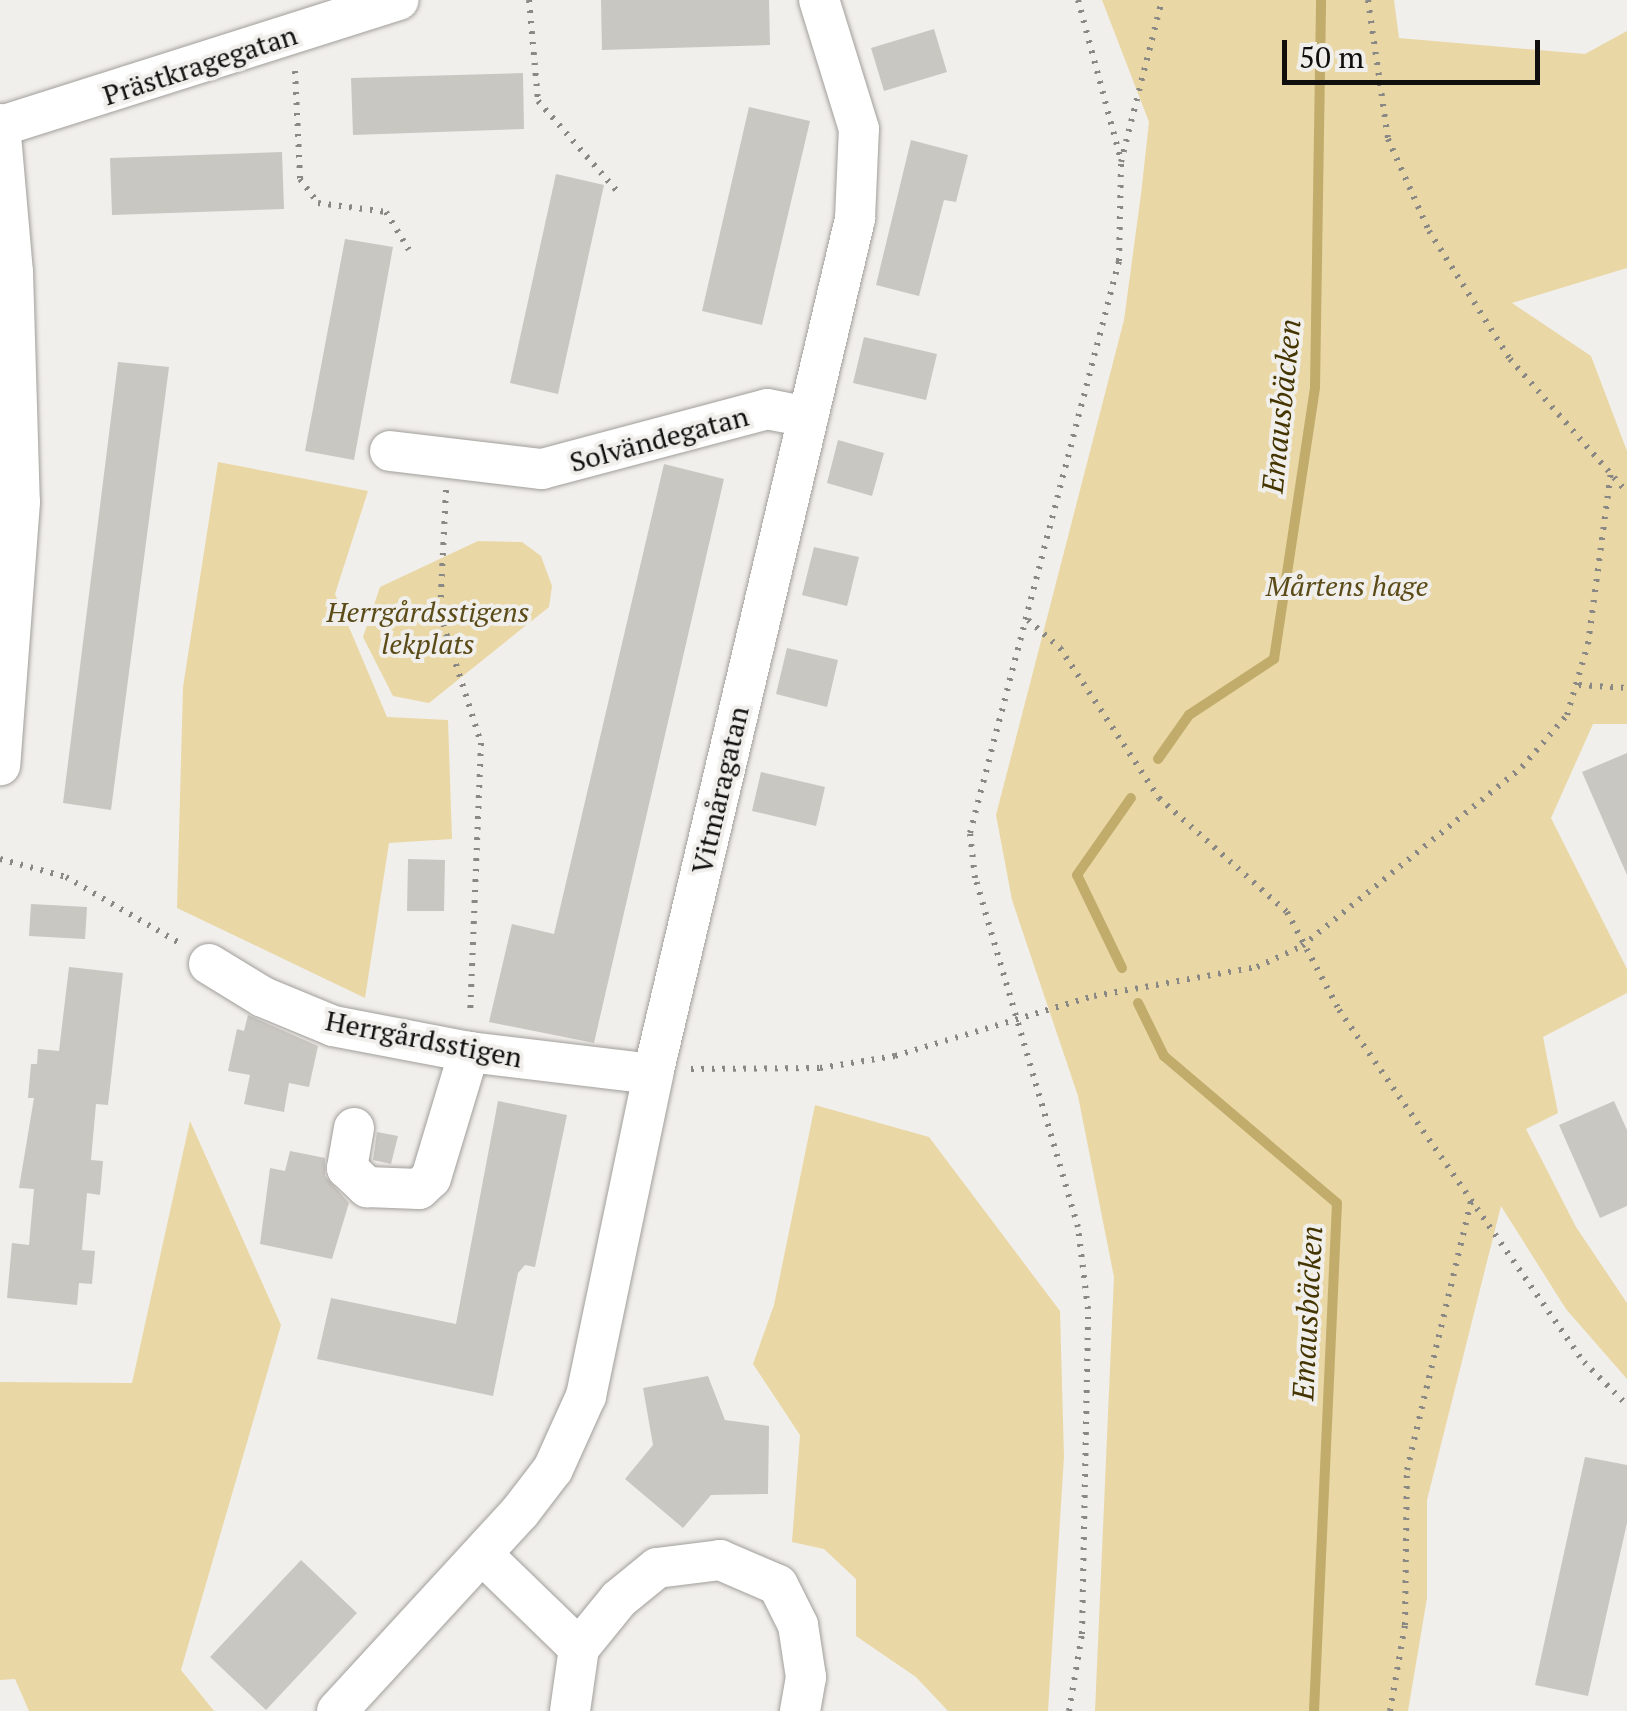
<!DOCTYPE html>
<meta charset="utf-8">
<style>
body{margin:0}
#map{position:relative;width:1627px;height:1711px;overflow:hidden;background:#f1efeb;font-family:"PT Serif",serif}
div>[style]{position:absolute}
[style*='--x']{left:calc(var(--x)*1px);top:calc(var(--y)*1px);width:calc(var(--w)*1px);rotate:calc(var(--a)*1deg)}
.green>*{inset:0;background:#e9d7a5}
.stream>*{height:10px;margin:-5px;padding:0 5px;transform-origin:5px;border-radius:5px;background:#c1ac6b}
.building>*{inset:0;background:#c9c7c2}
.path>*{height:6px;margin-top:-3px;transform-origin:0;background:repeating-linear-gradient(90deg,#898885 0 2.5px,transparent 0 10.5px)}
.roads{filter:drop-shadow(0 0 2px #a19f9b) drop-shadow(0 0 2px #a19f9b)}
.minor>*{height:40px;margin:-20px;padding:0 20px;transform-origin:20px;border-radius:20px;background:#fff}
span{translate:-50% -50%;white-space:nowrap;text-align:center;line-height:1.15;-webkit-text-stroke:8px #f1efeb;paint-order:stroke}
.street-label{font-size:28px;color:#100f0d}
.park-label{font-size:28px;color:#5b4b19;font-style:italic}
.water-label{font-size:30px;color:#443500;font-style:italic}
.scale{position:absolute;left:1282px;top:40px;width:258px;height:45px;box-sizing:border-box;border:5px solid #100f0d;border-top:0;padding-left:12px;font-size:30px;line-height:35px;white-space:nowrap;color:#100f0d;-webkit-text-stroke:8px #f1efeb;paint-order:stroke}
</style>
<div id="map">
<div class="green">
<div style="clip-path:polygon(1102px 0,1394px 0,1399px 38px,1585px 54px,1627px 31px,1627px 268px,1512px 303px,1591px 356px,1627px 451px,1627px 724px,1593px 724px,1551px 818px,1627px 969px,1627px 993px,1543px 1037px,1558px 1113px,1526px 1129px,1576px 1227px,1627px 1303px,1627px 1379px,1566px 1309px,1501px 1206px,1427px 1500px,1427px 1598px,1408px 1711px,1095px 1711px,1114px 1277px,1078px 1096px,1012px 900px,996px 815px,1124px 320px,1141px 194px,1149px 122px)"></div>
<div style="clip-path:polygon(218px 462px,368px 491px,335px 594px,387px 717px,448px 720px,452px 839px,389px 843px,365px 998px,177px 908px,183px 687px)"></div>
<div style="clip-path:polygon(478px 541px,522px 542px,541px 556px,552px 586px,549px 607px,429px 703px,393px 696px,363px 637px,380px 587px)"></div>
<div style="clip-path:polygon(815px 1105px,929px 1137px,1060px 1311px,1064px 1457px,1048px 1711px,948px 1711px,916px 1677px,856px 1636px,856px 1579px,824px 1549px,792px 1542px,800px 1435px,753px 1364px,774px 1305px)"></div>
<div style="clip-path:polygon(190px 1121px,281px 1325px,181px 1670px,214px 1711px,29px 1711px,15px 1679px,0 1680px,0 1382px,132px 1383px)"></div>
</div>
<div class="stream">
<div style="--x:1158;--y:759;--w:54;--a:-54.8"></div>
<div style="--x:1189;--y:715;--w:102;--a:-33.4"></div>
<div style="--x:1274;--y:659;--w:275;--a:-81.4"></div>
<div style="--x:1315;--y:387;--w:387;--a:-89.1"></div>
<div style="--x:1122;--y:968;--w:103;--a:-115.8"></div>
<div style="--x:1077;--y:875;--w:94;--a:-55"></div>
<div style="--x:1138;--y:1003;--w:59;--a:63.9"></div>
<div style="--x:1164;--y:1056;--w:227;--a:40.4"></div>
<div style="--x:1337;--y:1203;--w:509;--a:92.59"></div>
</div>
<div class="building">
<div style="clip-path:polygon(601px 0,769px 0,770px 45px,602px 50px)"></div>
<div style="clip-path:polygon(934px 29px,947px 72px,884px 91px,871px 48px)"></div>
<div style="clip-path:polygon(523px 73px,524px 129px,353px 135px,351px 78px)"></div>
<div style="clip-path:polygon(749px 107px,810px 121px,762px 325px,702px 311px)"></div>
<div style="clip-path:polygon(911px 140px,968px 155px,956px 202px,944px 200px,919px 296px,876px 285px)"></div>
<div style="clip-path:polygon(282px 152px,284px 209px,112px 215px,110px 158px)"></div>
<div style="clip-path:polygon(556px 174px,604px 185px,558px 394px,510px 383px)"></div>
<div style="clip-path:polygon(345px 239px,393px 247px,354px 460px,305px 451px)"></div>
<div style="clip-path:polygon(864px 337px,937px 354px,926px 400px,853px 383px)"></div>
<div style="clip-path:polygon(118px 362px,169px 367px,111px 810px,63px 803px)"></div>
<div style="clip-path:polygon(838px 440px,884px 453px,872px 496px,827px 483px)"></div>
<div style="clip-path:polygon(664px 464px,724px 479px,594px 1043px,489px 1022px,512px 924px,554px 934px)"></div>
<div style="clip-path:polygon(814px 547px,859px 557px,847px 606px,802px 595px)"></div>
<div style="clip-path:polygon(787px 648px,838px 660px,827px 707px,776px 694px)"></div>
<div style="clip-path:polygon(1627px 753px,1627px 875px,1582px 772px)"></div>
<div style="clip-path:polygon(761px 772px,825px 787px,816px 826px,752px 811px)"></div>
<div style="clip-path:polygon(408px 859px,445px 860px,444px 911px,407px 911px)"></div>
<div style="clip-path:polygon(31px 904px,87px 907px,85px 939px,29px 936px)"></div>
<div style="clip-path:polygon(69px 967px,123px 973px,108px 1105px,96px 1104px,91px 1160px,103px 1161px,100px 1195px,87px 1193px,82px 1250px,95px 1251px,92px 1284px,79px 1283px,77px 1305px,7px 1298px,12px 1243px,29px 1245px,34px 1189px,19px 1188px,34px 1098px,28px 1098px,31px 1064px,37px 1064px,38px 1049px,59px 1051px)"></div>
<div style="clip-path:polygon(248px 1015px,318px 1046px,309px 1087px,289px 1083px,284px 1112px,244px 1104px,250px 1075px,228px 1071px,237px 1029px,244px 1031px)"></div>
<div style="clip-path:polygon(498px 1101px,567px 1115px,535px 1267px,525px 1265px,518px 1273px,493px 1396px,317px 1359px,331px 1298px,456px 1324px)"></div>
<div style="clip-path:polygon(1614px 1101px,1627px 1130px,1627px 1206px,1600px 1218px,1559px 1125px)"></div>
<div style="clip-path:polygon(377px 1132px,398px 1136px,391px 1164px,373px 1160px)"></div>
<div style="clip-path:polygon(290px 1151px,325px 1158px,325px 1176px,349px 1203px,332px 1259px,260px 1244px,270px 1168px,285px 1171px)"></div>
<div style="clip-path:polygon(708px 1376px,725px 1420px,769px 1426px,768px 1494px,711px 1495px,683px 1528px,625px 1479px,653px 1445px,643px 1388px)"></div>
<div style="clip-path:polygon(1585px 1457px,1627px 1465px,1627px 1523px,1588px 1696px,1535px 1685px)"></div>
<div style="clip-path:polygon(301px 1560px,357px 1613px,266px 1710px,210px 1657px)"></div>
</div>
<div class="path">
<div style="--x:529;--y:0;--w:101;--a:84.9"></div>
<div style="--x:538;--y:101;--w:121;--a:48.7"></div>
<div style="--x:1078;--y:0;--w:166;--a:75"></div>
<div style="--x:1368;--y:0;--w:140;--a:81.8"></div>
<div style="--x:1388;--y:139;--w:101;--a:66"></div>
<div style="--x:1429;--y:231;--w:151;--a:57.7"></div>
<div style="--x:1510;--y:359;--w:177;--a:48.7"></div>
<div style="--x:295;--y:71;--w:108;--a:87.3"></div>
<div style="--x:300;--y:179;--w:30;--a:53"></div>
<div style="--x:318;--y:203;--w:69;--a:7.5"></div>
<div style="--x:386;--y:212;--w:44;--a:58.8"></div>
<div style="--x:446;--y:490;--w:124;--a:92.8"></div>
<div style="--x:440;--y:614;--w:135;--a:72.4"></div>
<div style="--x:481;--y:743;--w:272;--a:92.3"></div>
<div style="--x:1028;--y:620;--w:43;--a:41.2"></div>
<div style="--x:1060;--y:648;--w:180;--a:56.6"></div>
<div style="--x:1159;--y:798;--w:171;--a:41.7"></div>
<div style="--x:1287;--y:912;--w:111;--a:62"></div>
<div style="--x:1339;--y:1010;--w:429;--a:55.2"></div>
<div style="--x:1584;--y:1362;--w:61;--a:45"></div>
<div style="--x:1579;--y:685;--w:48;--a:3.6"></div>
<div style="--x:0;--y:859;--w:68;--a:15.3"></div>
<div style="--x:66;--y:877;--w:135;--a:30.2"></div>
<div style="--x:691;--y:1069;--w:129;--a:-0.4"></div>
<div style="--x:820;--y:1068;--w:76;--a:-9.1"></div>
<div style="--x:895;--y:1056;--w:208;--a:-16.8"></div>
<div style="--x:1094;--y:996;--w:166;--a:-10.1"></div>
<div style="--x:1257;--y:967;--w:50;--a:-25"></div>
<div style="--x:1302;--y:946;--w:284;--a:-39.1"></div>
<div style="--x:1522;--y:767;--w:69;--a:-49.1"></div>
<div style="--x:1567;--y:715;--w:74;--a:-73.5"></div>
<div style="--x:1588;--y:644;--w:174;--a:-82.4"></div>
<div style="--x:1069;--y:1711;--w:78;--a:-80.4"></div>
<div style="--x:1082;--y:1634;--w:325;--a:-88.9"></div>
<div style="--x:1088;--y:1309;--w:83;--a:-97"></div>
<div style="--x:1078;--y:1227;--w:364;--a:-106.4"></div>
<div style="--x:975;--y:878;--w:45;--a:-96.3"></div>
<div style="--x:970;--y:833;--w:591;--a:-75.4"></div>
<div style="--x:1119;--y:261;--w:99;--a:-88.8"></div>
<div style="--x:1121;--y:162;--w:167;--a:-75.8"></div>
<div style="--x:1390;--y:1711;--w:87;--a:-80.1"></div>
<div style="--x:1405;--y:1625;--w:155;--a:-89.3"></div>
<div style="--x:1407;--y:1470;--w:277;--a:-76.6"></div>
</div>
<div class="roads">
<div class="minor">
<div style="--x:0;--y:124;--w:149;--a:85"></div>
<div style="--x:13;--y:272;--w:230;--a:88.3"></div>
<div style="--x:20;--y:502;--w:264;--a:94.3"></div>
<div style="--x:1;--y:126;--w:417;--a:-17.6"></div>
<div style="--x:390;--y:451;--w:153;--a:6.8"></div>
<div style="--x:542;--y:469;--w:233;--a:-14.9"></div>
<div style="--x:767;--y:409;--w:42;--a:11"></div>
<div style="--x:209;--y:964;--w:63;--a:31.4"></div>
<div style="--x:263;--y:997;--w:76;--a:22.5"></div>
<div style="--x:333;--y:1026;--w:138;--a:10.8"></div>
<div style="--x:469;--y:1052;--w:185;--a:6.8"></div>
<div style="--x:354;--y:1128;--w:41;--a:99.9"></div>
<div style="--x:347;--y:1168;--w:28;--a:44"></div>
<div style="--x:367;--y:1187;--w:52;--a:2.2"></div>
<div style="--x:419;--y:1189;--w:16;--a:-43"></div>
<div style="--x:431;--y:1178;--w:132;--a:-73.2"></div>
<div style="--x:484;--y:1556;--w:132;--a:44.1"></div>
<div style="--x:337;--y:1711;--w:270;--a:-47.4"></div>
<div style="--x:520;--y:1512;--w:54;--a:-52.5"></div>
<div style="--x:553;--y:1469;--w:80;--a:-65.7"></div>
<div style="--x:586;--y:1396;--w:329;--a:-78.2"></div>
<div style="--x:653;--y:1074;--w:879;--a:-76.71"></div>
<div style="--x:855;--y:219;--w:90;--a:-87.5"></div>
<div style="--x:859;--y:129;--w:135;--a:-107.2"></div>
<div style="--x:570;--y:1711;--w:64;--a:-81.9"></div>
<div style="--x:579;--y:1648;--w:63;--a:-50.8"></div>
<div style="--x:619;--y:1599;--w:49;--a:-39.2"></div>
<div style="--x:657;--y:1568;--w:64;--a:-7.2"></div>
<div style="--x:720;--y:1560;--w:63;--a:23.3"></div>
<div style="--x:778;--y:1585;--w:45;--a:63.4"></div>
<div style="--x:798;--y:1625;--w:53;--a:81.3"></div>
<div style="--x:806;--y:1677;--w:35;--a:100"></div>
</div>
</div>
<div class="street-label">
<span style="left:200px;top:65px;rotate:-18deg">Prästkragegatan</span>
<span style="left:659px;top:439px;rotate:-15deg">Solvändegatan</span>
<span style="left:720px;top:790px;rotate:-77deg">Vitmåragatan</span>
<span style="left:424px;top:1039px;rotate:11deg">Herrgårdsstigen</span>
</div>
<div class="park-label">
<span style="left:1347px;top:586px">Mårtens hage</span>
<span style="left:428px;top:628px">Herrgårdsstigens<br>lekplats</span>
</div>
<div class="water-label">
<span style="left:1281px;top:406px;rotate:-84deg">Emausbäcken</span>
<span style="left:1307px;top:1313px;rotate:-87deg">Emausbäcken</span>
</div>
<div class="scale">50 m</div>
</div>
